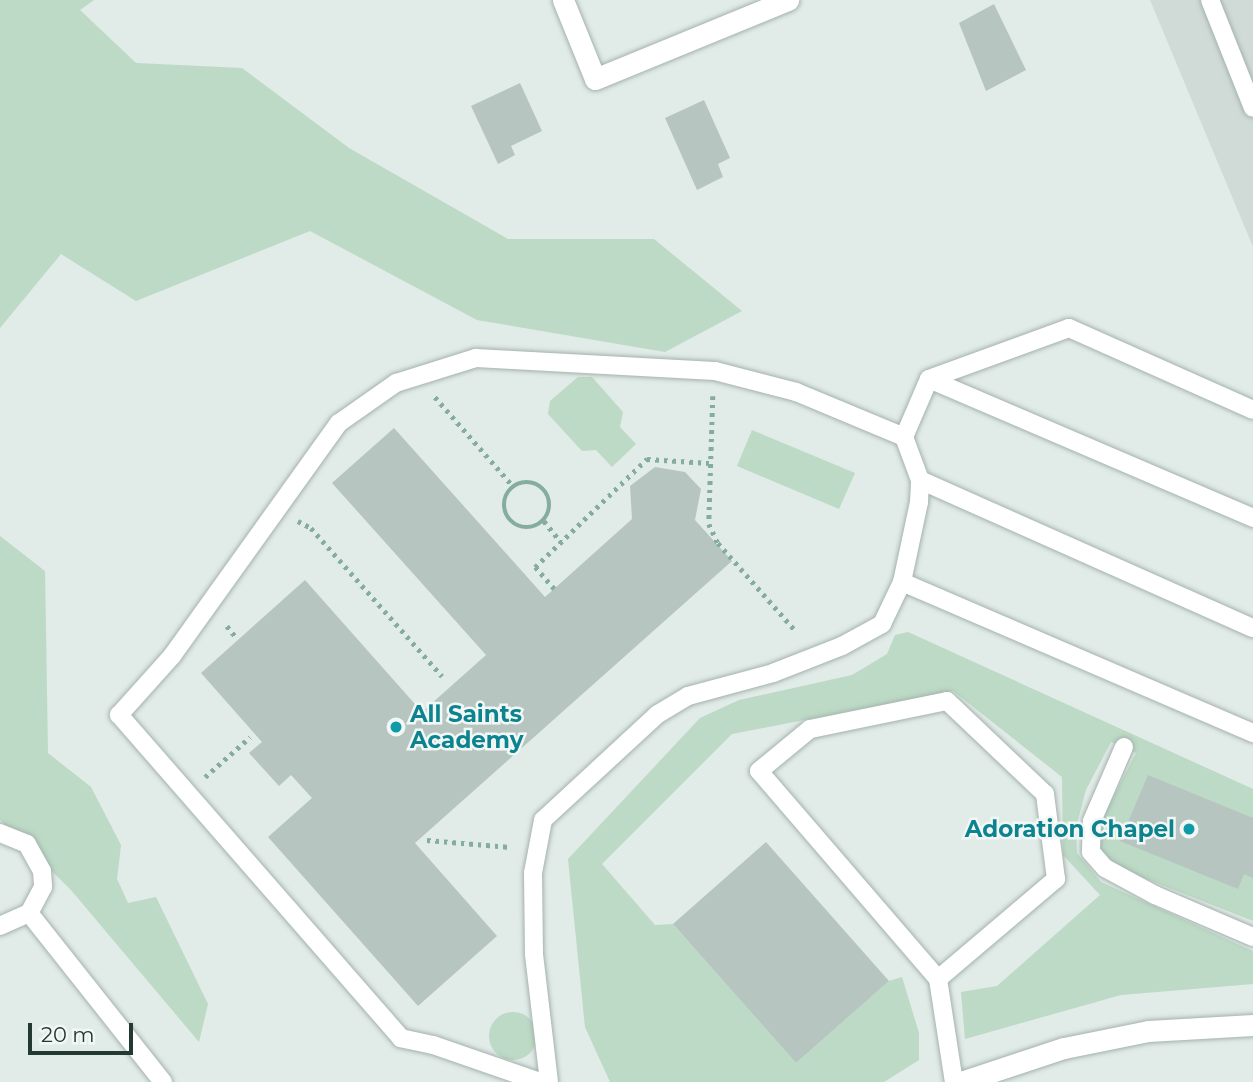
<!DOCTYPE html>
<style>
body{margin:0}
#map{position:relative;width:1253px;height:1082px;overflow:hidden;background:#e1ebe7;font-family:Montserrat,sans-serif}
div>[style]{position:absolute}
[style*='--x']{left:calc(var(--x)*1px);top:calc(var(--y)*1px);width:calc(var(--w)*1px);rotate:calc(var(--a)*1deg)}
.built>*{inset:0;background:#d0dad6}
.green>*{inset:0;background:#bcdac5}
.round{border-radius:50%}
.building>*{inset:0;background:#b7c5c0}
.path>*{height:4.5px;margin-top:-2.25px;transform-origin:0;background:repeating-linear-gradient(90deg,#84aca0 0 3.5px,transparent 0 8.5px)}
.path>.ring{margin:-2.25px;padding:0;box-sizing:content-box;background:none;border:4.5px solid #84aca0;border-radius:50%}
.roads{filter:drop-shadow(0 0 2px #a4b2ae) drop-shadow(0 0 2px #a4b2ae)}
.service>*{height:18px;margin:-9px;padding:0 9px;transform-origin:9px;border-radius:9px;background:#fff}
.minor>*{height:21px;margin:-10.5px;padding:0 10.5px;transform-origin:10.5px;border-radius:10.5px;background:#fff}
.tertiary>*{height:21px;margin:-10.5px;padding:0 10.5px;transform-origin:10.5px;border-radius:10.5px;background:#fff}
.dots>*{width:19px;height:19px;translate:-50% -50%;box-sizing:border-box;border:4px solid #f1f7f5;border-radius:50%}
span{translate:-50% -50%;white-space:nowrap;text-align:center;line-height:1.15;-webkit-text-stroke:5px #f1f7f5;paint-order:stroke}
.culture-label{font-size:23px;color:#0d838f;font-weight:700}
.left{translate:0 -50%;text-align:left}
.right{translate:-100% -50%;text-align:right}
.scale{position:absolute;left:28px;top:1023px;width:105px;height:32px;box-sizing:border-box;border:4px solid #233a34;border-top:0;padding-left:9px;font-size:21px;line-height:24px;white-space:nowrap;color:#233a34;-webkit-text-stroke:5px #f1f7f5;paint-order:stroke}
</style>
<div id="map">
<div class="built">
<div style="clip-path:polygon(1150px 0,1253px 0,1253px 247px)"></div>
</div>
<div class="green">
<div style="clip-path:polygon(0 0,94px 0,80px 10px,136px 63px,242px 68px,349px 148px,508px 239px,654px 239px,742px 311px,665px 352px,477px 320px,310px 231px,136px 301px,61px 254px,0 328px)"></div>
<div style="clip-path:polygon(578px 377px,592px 377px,623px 412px,620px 427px,636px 444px,612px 467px,596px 450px,582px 451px,548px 414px,550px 401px)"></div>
<div style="clip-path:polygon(752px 430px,855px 473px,839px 509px,737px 466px)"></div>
<div style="clip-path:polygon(0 536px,45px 571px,48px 753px,91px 787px,121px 845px,117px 879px,128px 903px,156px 897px,208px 1004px,199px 1042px,71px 890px,0 820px)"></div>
<div style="clip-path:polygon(908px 632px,1253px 789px,1253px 921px,1111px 865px,1099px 847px,1104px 815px,1136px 753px,1111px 742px,1086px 790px,1076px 827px,1077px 853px,1101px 882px,1253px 951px,1253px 984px,1121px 995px,965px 1039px,961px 992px,997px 986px,1100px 895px,1063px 855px,1062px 777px,953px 691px,732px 734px,602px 864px,655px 925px,673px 924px,796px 1063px,889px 981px,902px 977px,919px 1033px,919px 1060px,884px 1082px,610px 1082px,585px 1027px,568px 859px,700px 718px,739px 700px,852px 675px,887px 654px,895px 635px)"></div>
<div class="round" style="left:489px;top:1012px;width:48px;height:48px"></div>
</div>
<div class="building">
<div style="clip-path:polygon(994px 4px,1026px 70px,986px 91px,959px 23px)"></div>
<div style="clip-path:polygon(520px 83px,542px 131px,511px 146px,515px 155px,498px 164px,471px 106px)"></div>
<div style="clip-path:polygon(704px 100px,730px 158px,718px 164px,723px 177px,697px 190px,665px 118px)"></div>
<div style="clip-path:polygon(394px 428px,545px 597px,632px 519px,630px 486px,655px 467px,685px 472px,701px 489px,695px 520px,732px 561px,415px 843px,497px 936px,418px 1006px,268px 837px,312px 798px,291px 775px,279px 786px,249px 753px,262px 742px,201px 673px,305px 580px,422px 712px,486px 655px,332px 483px)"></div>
<div style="clip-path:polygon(1148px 775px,1253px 818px,1253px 878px,1244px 874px,1238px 889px,1120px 841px)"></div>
<div style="clip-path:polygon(766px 842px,889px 981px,796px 1063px,673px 924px)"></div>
</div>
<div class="path">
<div style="--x:713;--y:396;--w:128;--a:91.8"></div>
<div style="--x:709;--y:524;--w:21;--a:65"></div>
<div style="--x:718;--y:543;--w:116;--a:48.5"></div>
<div style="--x:435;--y:397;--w:118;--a:48.8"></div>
<div class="ring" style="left:504px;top:482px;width:41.5px;height:41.5px"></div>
<div style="--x:298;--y:521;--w:15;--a:28"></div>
<div style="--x:311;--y:528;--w:198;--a:48.5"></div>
<div style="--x:544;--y:521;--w:27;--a:51"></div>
<div style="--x:554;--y:589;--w:29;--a:-131"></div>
<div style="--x:535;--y:567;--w:156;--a:-44"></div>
<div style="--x:647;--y:459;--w:62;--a:3.7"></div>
<div style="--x:227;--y:626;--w:13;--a:51"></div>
<div style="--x:205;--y:777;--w:60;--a:-41.6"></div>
<div style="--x:427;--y:840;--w:84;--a:4.8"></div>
</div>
<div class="roads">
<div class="service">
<div style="--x:1210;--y:0;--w:116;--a:68.3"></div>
<div style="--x:929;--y:379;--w:353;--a:23.2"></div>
<div style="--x:920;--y:480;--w:364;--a:24"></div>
<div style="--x:902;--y:582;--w:382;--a:23.3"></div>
<div style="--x:1124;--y:747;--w:81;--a:113.4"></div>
<div style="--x:1092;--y:821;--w:31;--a:92"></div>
<div style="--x:1091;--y:852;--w:21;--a:49"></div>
<div style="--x:1105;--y:868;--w:57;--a:28.4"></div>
<div style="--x:1155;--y:895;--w:107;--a:23.2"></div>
<div style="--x:0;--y:833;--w:29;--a:22"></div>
<div style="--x:27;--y:844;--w:31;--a:61"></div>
<div style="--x:42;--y:871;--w:16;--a:86"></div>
<div style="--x:43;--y:887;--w:30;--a:118"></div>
<div style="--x:29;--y:913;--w:32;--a:156"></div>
<div style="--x:29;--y:913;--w:216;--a:51.6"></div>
<div style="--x:938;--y:979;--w:155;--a:-40.3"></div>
<div style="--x:1056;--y:879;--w:86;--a:-97.4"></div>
<div style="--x:1045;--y:794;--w:135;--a:-136.5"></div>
<div style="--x:947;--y:701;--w:140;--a:168.4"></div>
<div style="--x:810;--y:729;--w:66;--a:140.5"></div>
<div style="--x:759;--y:771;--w:274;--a:49.3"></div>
<div style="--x:938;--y:979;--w:104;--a:81.2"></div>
<div style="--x:540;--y:1082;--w:113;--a:-160.9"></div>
<div style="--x:433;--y:1045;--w:33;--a:-168"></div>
<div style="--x:401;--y:1038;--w:429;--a:-131.1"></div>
<div style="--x:119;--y:715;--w:79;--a:-48.1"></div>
<div style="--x:172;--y:656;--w:287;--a:-54.4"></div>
<div style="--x:339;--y:423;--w:70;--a:-35.1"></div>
<div style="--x:396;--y:383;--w:84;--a:-17.4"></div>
<div style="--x:476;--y:358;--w:239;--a:3.1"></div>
<div style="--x:715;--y:371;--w:84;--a:14.5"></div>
<div style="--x:796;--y:392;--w:117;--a:22.6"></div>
<div style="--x:549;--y:1082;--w:128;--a:-96.7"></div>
<div style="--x:534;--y:955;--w:82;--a:-90.7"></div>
<div style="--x:533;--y:873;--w:54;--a:-79.3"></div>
<div style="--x:543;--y:820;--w:156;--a:-42.7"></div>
<div style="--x:658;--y:714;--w:35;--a:-31"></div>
<div style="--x:688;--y:696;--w:88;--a:-15.1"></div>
<div style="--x:773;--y:673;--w:74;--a:-21.4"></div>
<div style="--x:842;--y:646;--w:46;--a:-28.8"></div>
<div style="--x:882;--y:624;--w:47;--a:-64.5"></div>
<div style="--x:902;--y:582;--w:82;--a:-78"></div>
<div style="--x:919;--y:502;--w:22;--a:-87"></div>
<div style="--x:920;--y:480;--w:46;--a:-110.4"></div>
<div style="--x:904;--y:437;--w:63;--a:-66.7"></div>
<div style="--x:929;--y:379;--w:149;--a:-20"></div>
<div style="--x:1069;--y:328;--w:201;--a:24"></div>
</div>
<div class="minor">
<div style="--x:563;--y:0;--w:85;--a:67.9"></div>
<div style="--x:595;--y:79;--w:209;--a:-22.3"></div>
</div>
<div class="tertiary">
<div style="--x:961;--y:1082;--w:108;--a:-18.3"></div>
<div style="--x:1064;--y:1048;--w:86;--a:-11.4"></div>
<div style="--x:1148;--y:1031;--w:105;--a:-3.3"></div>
</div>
</div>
<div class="dots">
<div style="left:396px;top:727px;background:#0f9aa8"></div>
<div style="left:1189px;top:829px;background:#0f9aa8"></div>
</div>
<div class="culture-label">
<span class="left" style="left:410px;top:727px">All Saints<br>Academy</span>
<span class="right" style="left:1175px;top:829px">Adoration Chapel</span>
</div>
<div class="scale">20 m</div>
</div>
